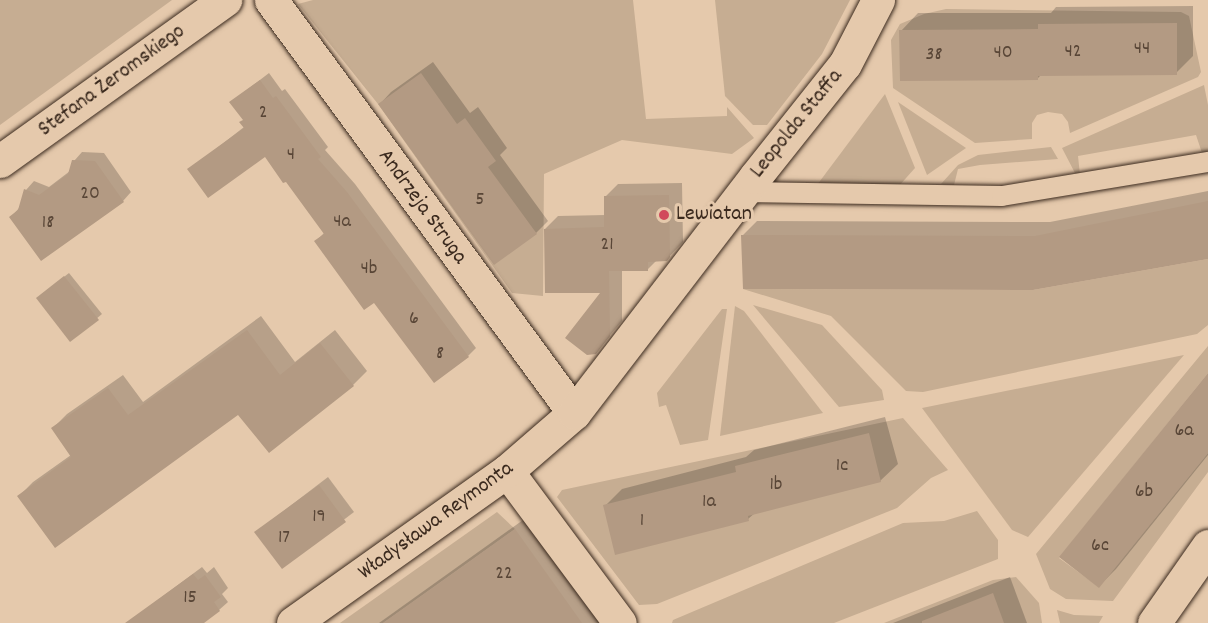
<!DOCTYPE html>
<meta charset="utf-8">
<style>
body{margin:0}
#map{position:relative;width:1208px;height:623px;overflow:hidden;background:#e5c9ac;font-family:Dekko,sans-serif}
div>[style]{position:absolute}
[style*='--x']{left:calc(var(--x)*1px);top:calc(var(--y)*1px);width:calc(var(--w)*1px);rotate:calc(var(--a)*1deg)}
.green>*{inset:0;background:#c6ad92}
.shadow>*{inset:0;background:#0003}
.building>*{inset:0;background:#b39a83}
.roads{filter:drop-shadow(0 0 2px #3b2a1e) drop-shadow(0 0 2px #3b2a1e)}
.service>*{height:20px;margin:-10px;padding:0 10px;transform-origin:10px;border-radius:10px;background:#e5c9ac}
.minor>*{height:33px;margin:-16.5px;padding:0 16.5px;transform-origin:16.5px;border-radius:16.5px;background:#e5c9ac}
.secondary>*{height:33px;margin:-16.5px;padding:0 16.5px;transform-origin:16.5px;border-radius:16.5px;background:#e5c9ac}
.dots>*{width:16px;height:16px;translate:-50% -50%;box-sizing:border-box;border:3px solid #e5c9ac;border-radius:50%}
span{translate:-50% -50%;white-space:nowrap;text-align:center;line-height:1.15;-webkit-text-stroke:6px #e5c9ac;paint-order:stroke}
.number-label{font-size:20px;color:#594637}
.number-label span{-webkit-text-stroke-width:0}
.street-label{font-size:22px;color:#3b2a1e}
.poi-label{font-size:22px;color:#3b2a1e}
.left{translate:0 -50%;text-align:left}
</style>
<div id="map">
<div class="green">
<div style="clip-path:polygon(0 0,172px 0,0 125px)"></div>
<div style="clip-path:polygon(313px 0,633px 0,646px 119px,727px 116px,727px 107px,754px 138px,732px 154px,622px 140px,544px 174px,543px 296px,512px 293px,378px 104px,298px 4px)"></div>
<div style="clip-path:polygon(715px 0,850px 0,822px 54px,767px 125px,753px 125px,725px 96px)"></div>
<div style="clip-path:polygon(946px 9px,1181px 12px,1189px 16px,1201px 72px,1198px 77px,1070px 133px,1068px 122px,1062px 114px,1048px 112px,1037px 115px,1032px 123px,1032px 139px,975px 143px,893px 88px,891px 40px,900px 24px,924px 14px)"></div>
<div style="clip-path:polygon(1204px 85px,1208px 105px,1208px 152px,1202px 153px,1196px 135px,1078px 156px,1080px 175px,1076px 175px,1062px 148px)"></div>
<div style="clip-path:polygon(885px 94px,915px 168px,898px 187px,817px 185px)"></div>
<div style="clip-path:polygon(898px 102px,966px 148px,927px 175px)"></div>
<div style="clip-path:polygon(1051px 147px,1058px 159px,980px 165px,958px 169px,954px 185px,941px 184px,958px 165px,978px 155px)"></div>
<div style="clip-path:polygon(1208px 259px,1208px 325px,1197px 334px,923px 392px,906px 391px,831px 316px,743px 289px,1033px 290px)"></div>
<div style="clip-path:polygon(753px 305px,822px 325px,882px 390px,884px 400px,839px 407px)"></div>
<div style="clip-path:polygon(735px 306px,744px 311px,823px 413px,720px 436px)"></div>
<div style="clip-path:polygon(722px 309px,727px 309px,708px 440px,680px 445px,666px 405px,659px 407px,657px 393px)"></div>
<div style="clip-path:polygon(1208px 346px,1208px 373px,1059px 558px,1099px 587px,1208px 453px,1208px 472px,1113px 601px,1066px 599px,1050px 589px,1036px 554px)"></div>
<div style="clip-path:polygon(1184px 355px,1028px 537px,1012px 530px,922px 408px)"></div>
<div style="clip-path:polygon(903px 418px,948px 470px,931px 478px,897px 508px,657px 604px,639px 605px,557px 497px,562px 490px)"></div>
<div style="clip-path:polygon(977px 511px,998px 540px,998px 559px,834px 623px,672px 623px,673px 620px,903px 523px,944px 521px)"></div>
<div style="clip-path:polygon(497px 512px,515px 529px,383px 623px,340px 623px)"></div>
<div style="clip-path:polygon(1016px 577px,1039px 603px,1042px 623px,884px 623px,993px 580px)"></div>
<div style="clip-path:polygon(1057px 610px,1074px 615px,1103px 616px,1099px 623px,1060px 623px)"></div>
</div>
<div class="shadow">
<div style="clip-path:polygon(1193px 6px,1193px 56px,1176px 73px,1042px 74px,1037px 79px,901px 31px,918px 13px,1051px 13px,1056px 7px)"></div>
<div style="clip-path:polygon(433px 62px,470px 113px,478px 107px,507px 148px,500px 155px,548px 221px,536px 233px,380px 104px,391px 92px)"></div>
<div style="clip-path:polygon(269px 73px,282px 91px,285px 89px,328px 147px,325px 150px,355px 184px,476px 348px,468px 356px,375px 300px,316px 241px,325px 232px,286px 180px,265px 155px,189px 170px,244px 127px,244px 119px,231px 102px)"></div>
<div style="clip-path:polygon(82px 152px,104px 153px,131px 192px,123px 201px,11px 217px,20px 207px,26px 190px,34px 181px,49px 187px,70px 171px,74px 161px)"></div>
<div style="clip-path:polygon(682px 183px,683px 242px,666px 260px,657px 260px,648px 269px,622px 270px,622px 321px,595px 353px,603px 292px,545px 229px,558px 216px,605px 215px,605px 197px,618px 184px)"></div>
<div style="clip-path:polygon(1208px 191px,1208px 257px,742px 236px,757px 221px,1050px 222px)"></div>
<div style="clip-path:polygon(69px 273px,102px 314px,71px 340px,42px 294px)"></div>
<div style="clip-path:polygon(261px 316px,295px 362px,335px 330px,367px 371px,353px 385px,239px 413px,19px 496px,33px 482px,71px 455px,53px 428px,67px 414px,123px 375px,143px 402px)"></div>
<div style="clip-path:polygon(1208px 375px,1208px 455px,1116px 569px,1099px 586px)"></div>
<div style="clip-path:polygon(885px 417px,898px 464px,880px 481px,756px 512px,748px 519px,605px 506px,622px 489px,746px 457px,754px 450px)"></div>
<div style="clip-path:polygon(328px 477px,354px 512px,282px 567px,256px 532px)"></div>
<div style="clip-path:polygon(530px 515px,610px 623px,379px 623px)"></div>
<div style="clip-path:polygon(202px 567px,207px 573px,214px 567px,228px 588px,222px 594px,228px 602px,219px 610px,201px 623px,127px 623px)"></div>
<div style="clip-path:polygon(1010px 577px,1027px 623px,893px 623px)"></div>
</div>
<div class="building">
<div style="clip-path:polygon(1177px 23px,1177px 75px,1038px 76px,1038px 80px,900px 81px,899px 30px,1038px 29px,1038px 24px)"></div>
<div style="clip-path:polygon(421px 73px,457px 124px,465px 118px,496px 161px,488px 167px,537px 234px,494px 265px,378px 104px)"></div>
<div style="clip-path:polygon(260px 80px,273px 98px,276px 96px,321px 157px,318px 159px,347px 192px,469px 357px,434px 383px,374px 303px,364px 310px,314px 241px,324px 234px,286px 182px,283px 183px,265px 157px,208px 198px,187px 169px,244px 128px,239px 122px,243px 120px,229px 102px)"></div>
<div style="clip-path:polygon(72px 160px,95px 161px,124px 202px,41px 261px,9px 217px,18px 210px,24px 189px,39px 195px,68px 174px)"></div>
<div style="clip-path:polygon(669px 195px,670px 257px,667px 261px,648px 262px,648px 271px,609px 271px,610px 336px,596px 354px,587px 355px,565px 338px,600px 293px,545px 293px,544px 229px,604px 227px,604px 196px)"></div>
<div style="clip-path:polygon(1208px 201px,1208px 259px,1033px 290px,743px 289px,741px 235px,1035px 236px)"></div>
<div style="clip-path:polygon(64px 276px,99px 320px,70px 342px,36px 298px)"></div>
<div style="clip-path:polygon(247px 330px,280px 375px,320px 343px,354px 386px,269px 453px,238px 415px,55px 548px,17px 496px,71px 457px,51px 428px,108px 388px,128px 415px)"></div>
<div style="clip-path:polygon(1208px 373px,1208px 453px,1099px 588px,1059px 557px)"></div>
<div style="clip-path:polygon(869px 433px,881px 482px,748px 516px,749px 521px,615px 555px,603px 505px,736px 472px,735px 466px)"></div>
<div style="clip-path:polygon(319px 485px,346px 522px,282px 569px,254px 532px)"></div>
<div style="clip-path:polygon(515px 529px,582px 623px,383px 623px,458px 570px)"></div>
<div style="clip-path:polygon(193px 574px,198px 580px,205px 575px,221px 597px,214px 602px,220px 611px,204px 623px,125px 623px)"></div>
<div style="clip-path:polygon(993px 593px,1004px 623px,922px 623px,922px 621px)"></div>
</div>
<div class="roads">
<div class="service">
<div style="--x:743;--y:192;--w:259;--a:0.9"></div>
<div style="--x:1002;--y:196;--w:209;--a:-9.4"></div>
</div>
<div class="minor">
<div style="--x:271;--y:0;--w:512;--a:53.73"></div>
<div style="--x:0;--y:161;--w:277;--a:-35.6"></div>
<div style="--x:507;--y:471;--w:189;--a:53.4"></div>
<div style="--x:293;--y:623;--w:262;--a:-35.4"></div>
<div style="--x:507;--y:471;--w:89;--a:-40.9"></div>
<div style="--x:574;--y:413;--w:297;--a:-52.5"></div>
<div style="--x:755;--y:177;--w:144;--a:-51.5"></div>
<div style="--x:845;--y:64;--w:72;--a:-62.7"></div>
</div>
<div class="secondary">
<div style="--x:1154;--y:623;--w:94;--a:-55"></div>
</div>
</div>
<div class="dots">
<div style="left:664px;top:215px;background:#d1495b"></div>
</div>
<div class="number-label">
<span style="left:1142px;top:49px">44</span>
<span style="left:1073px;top:52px">42</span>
<span style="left:1003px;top:53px">40</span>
<span style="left:934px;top:55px">38</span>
<span style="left:263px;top:113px">2</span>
<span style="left:291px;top:155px">4</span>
<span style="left:90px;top:194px">20</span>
<span style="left:480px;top:200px">5</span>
<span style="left:342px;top:222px">4a</span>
<span style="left:48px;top:223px">18</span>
<span style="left:607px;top:245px">21</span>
<span style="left:369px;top:269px">4b</span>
<span style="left:414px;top:319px">6</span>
<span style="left:440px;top:354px">8</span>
<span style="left:1184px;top:431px">6a</span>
<span style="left:842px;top:466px">1c</span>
<span style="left:776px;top:485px">1b</span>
<span style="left:1144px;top:492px">6b</span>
<span style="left:709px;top:502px">1a</span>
<span style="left:319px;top:517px">19</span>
<span style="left:642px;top:521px">1</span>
<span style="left:284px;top:538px">17</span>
<span style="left:1100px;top:546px">6c</span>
<span style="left:504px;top:574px">22</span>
<span style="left:190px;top:598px">15</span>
</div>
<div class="street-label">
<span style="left:112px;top:81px;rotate:-36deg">Stefana Żeromskiego</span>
<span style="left:797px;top:124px;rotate:-51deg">Leopolda Staffa</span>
<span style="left:422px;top:207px;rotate:54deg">Andrzeja Struga</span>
<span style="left:436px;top:521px;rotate:-36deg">Władysława Reymonta</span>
</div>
<div class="poi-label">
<span class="left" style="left:676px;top:215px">Lewiatan</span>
</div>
</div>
